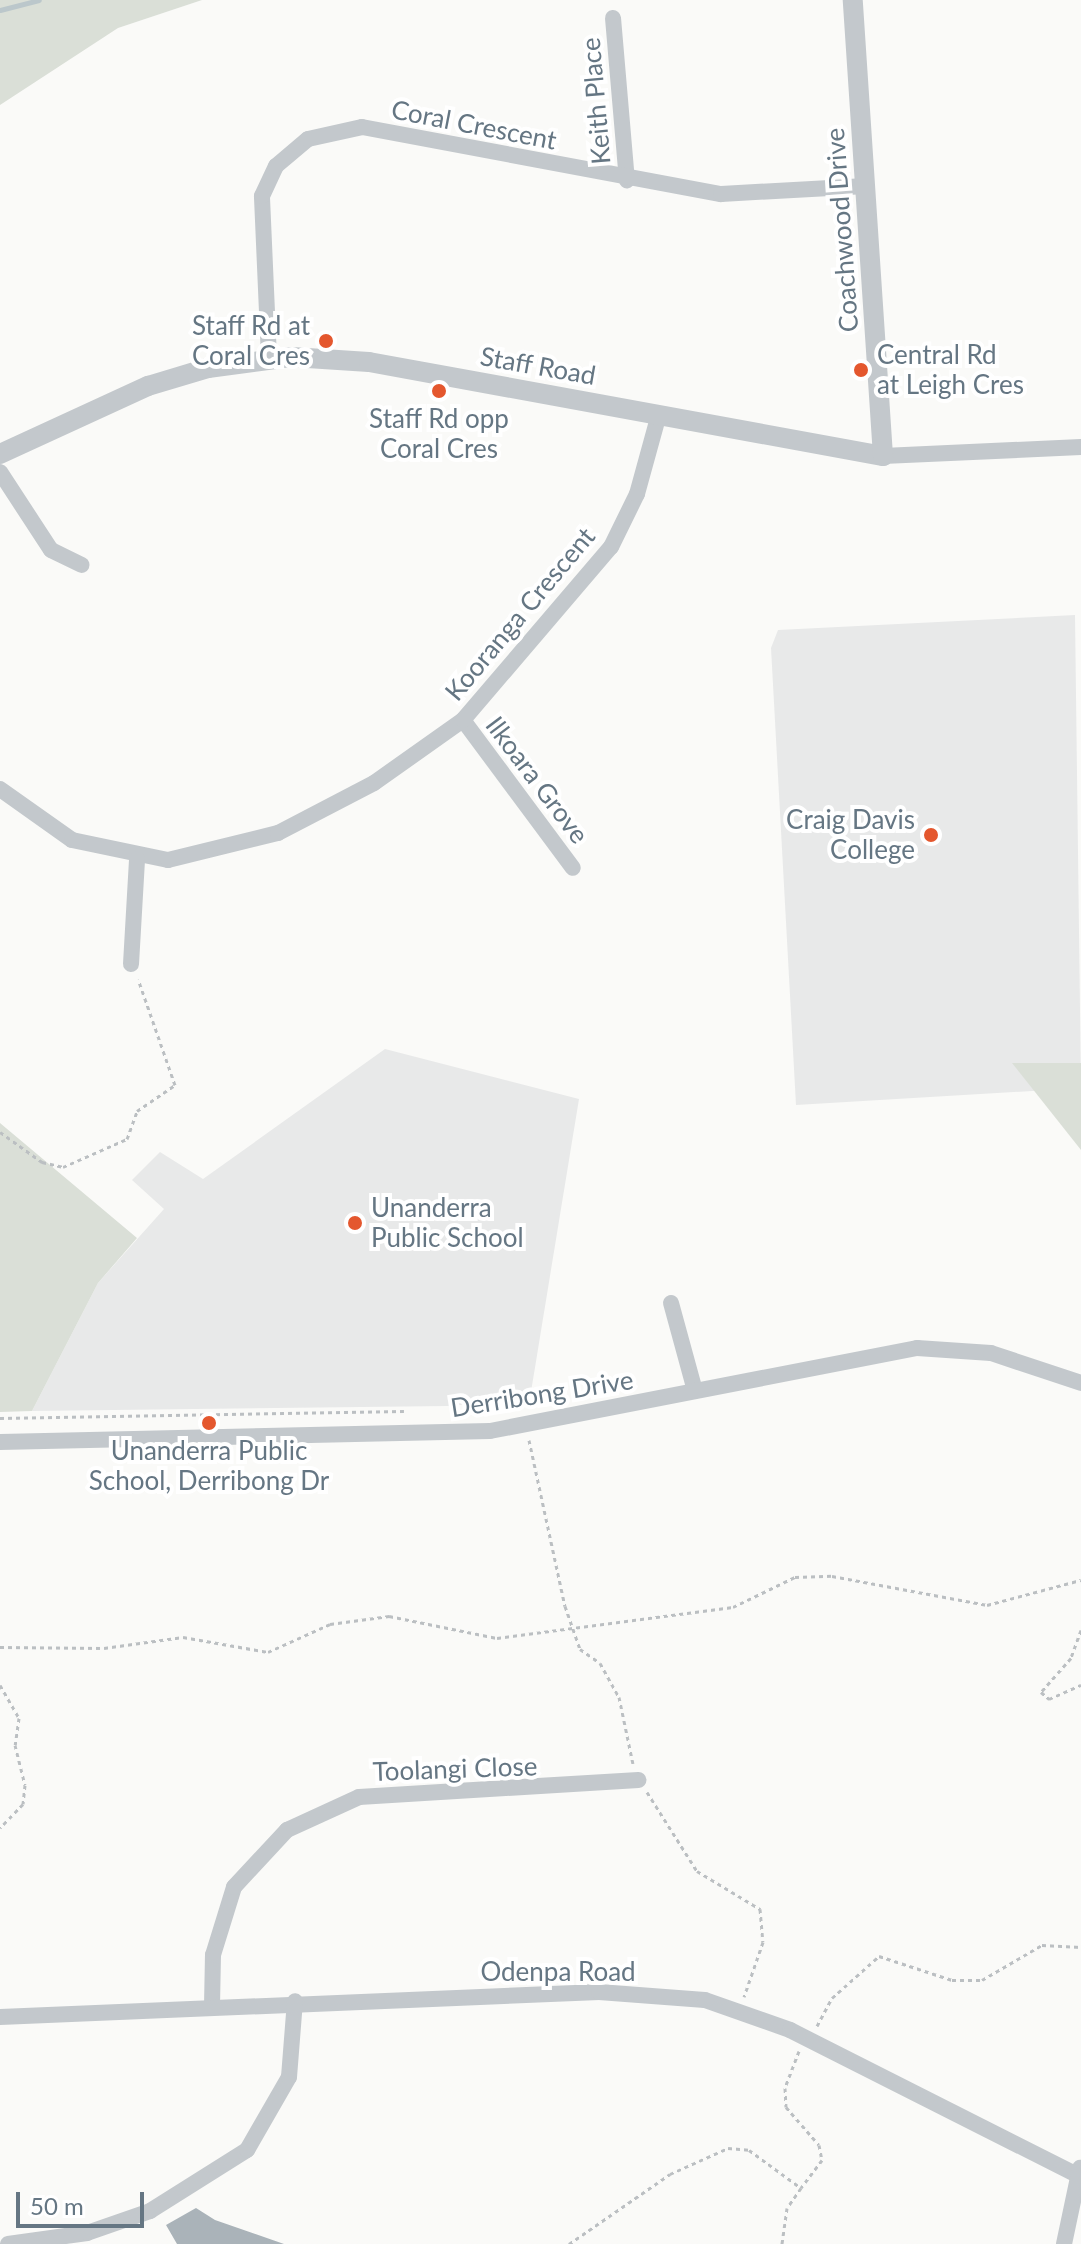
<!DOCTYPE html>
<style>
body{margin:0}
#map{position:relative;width:1081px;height:2244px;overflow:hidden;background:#fafaf8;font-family:Lato,sans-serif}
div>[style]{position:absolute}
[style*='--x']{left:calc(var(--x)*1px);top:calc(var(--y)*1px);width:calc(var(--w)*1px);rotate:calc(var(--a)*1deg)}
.built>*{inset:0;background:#e8e9e9}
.green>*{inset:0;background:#dadfd7}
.stream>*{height:5px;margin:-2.5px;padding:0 2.5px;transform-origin:2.5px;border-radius:2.5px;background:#bbc7cb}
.building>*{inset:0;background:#aab3b9}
.path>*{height:3px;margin-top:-1.5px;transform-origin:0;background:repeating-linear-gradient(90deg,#bbbfc2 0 4px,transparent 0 8px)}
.minor>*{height:16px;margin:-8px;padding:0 8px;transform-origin:8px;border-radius:8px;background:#c3c8cc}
.tertiary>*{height:20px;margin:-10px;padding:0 10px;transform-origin:10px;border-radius:10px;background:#c3c8cc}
.dots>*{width:22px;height:22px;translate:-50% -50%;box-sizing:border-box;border:4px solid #fff;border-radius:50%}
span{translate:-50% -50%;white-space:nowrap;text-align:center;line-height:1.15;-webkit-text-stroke:8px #fff;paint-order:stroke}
.street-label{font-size:26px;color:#657683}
.poi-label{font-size:26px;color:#657683}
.right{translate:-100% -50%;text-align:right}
.left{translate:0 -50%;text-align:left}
.scale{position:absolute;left:16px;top:2192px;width:128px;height:36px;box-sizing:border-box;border:4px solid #657683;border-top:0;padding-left:10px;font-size:24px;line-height:28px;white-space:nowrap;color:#657683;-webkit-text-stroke:6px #fff;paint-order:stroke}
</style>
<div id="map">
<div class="built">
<div style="clip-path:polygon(1075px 615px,1081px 1088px,796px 1105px,771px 648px,778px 630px)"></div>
<div style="clip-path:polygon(385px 1049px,579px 1099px,530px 1398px,448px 1406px,32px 1411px,98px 1283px,164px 1209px,132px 1180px,160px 1152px,203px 1179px)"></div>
</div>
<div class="green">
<div style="clip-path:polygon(0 0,202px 0,118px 28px,0 105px)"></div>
<div style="clip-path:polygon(1013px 1063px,1081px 1063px,1081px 1150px,1012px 1063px)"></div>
<div style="clip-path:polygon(0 1123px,137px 1238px,98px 1283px,32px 1411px,0 1412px)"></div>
</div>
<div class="stream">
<div style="--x:0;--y:10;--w:40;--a:-14.4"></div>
</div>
<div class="building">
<div style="clip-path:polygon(196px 2208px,215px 2220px,284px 2244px,177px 2244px,166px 2225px)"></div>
</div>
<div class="path">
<div style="--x:0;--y:1132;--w:52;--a:35.5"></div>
<div style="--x:42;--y:1162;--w:22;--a:13"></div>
<div style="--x:63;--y:1167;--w:70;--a:-23.6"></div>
<div style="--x:127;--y:1139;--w:30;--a:-70"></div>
<div style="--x:137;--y:1111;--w:46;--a:-34.4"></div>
<div style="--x:175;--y:1085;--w:112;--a:-109.2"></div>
<div style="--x:0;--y:1418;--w:404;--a:-1"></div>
<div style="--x:529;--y:1440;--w:170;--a:77.8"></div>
<div style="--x:565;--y:1606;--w:46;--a:70.8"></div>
<div style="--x:580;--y:1649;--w:24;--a:35"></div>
<div style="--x:600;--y:1663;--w:39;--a:61"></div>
<div style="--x:619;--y:1697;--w:68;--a:78.2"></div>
<div style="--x:1081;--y:1630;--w:30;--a:110"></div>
<div style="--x:1071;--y:1658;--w:45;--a:131.4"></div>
<div style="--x:1041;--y:1692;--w:11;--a:41"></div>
<div style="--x:1049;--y:1699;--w:35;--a:-24"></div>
<div style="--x:0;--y:1647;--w:104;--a:0.6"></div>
<div style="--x:104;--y:1648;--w:80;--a:-7.9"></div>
<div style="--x:183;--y:1637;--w:86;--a:10"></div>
<div style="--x:268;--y:1652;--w:68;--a:-24.3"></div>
<div style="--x:330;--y:1624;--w:60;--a:-7.7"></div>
<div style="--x:389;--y:1616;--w:110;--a:11.5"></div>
<div style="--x:497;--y:1638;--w:238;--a:-7.5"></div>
<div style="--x:733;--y:1607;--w:69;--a:-25.8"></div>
<div style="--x:795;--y:1577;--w:37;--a:-2"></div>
<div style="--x:832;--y:1576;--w:158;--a:10.6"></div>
<div style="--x:987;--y:1605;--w:97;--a:-14.9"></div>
<div style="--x:0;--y:1685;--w:38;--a:60"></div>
<div style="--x:19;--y:1718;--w:27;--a:98"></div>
<div style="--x:15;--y:1745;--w:41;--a:76"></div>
<div style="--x:25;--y:1785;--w:19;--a:96"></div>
<div style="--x:23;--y:1804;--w:33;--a:134"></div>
<div style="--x:647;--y:1792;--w:93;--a:57.7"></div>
<div style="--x:697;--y:1871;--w:74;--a:31.1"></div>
<div style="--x:760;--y:1909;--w:33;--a:85"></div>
<div style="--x:763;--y:1942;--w:58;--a:109.1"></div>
<div style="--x:817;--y:2026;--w:32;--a:-62"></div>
<div style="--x:832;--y:1998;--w:63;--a:-41.8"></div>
<div style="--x:879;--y:1956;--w:77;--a:18.2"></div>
<div style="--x:952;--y:1980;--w:30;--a:0"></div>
<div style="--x:982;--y:1980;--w:69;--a:-30.3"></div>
<div style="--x:1042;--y:1945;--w:39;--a:3"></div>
<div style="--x:799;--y:2051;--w:40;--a:111"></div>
<div style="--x:785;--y:2088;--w:19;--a:87"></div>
<div style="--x:786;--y:2107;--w:50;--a:49"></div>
<div style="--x:819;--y:2145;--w:15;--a:79"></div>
<div style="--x:822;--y:2160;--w:35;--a:127"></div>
<div style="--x:569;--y:2244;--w:123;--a:-34.7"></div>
<div style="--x:670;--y:2174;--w:64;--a:-24.1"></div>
<div style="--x:728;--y:2148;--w:21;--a:5"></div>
<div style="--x:749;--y:2150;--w:64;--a:36.2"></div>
<div style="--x:801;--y:2188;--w:24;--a:125"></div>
<div style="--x:787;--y:2208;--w:36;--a:98"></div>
</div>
<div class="minor">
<div style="--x:613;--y:18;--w:163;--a:85.1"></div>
<div style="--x:269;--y:358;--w:162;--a:-92.5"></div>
<div style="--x:262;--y:196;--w:33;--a:-65"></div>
<div style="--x:276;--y:166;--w:42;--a:-40.2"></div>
<div style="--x:308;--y:139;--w:55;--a:-12.5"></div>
<div style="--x:362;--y:127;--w:365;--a:10.6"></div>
<div style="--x:721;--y:194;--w:145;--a:-3.2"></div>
<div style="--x:883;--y:456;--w:198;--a:-2.6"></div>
<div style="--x:0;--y:472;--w:93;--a:56.8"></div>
<div style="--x:51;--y:550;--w:34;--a:26"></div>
<div style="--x:463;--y:720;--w:184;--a:53.4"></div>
<div style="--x:0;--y:789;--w:88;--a:35.3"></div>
<div style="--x:72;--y:840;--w:98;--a:11.8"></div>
<div style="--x:168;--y:860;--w:113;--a:-13.8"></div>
<div style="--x:278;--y:833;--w:108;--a:-27.5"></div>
<div style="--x:374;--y:783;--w:109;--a:-35.3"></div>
<div style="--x:463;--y:720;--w:228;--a:-49.5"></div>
<div style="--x:611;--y:547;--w:59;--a:-63.9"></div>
<div style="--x:637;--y:494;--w:83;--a:-74.6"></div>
<div style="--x:131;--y:964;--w:105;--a:-86.7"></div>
<div style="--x:671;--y:1303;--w:91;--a:74.7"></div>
<div style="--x:0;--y:1442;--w:490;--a:-1.3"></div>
<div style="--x:490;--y:1431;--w:435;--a:-11"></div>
<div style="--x:917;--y:1348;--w:74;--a:3.9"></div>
<div style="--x:991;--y:1353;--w:95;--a:18.4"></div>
<div style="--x:212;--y:2006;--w:51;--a:-88.9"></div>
<div style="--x:213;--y:1955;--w:71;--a:-72.8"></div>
<div style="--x:234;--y:1887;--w:78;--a:-47.1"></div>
<div style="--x:287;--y:1830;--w:79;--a:-24.6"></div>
<div style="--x:359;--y:1797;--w:280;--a:-3.5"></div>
<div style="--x:0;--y:2017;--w:600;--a:-2.39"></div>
<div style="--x:599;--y:1992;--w:106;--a:4.3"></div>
<div style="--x:705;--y:2000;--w:90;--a:19.4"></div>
<div style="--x:790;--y:2030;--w:322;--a:26.8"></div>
<div style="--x:8;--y:2244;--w:80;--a:-7.9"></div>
<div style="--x:87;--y:2233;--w:67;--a:-19.2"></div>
<div style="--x:150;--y:2211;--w:115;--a:-32.2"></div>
<div style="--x:247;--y:2150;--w:84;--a:-60.1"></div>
<div style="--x:289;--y:2077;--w:76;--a:-85.5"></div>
<div style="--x:1064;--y:2244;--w:78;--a:-78.1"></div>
</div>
<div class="tertiary">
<div style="--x:0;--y:454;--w:163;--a:-24.7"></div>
<div style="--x:148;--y:386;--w:63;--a:-16.7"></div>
<div style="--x:208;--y:368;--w:85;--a:-7.5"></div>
<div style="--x:292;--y:357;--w:77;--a:3.7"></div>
<div style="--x:369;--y:362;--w:523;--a:10.36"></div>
<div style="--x:883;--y:456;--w:457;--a:-93.8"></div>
</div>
<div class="dots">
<div style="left:326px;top:341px;background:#e4572e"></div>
<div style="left:861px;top:370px;background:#e4572e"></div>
<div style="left:439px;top:391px;background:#e4572e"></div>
<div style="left:931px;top:835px;background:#e4572e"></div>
<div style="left:355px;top:1223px;background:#e4572e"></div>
<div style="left:209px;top:1423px;background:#e4572e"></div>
</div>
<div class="street-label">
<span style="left:596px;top:101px;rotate:-95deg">Keith Place</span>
<span style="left:474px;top:125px;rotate:11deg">Coral Crescent</span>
<span style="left:842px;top:230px;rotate:-94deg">Coachwood Drive</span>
<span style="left:538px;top:366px;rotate:10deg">Staff Road</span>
<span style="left:520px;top:614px;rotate:-50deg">Kooranga Crescent</span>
<span style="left:537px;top:780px;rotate:53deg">Ilkoara Grove</span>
<span style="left:542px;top:1394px;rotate:-9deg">Derribong Drive</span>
<span style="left:455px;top:1769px;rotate:-2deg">Toolangi Close</span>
<span style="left:558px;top:1972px">Odenpa Road</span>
</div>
<div class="poi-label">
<span class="right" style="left:310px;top:341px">Staff Rd at<br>Coral Cres</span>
<span class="left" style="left:877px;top:370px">Central Rd<br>at Leigh Cres</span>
<span style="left:439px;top:434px">Staff Rd opp<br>Coral Cres</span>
<span class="right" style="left:915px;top:835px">Craig Davis<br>College</span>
<span class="left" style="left:371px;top:1223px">Unanderra<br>Public School</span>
<span style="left:209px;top:1466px">Unanderra Public<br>School, Derribong Dr</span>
</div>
<div class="scale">50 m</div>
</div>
